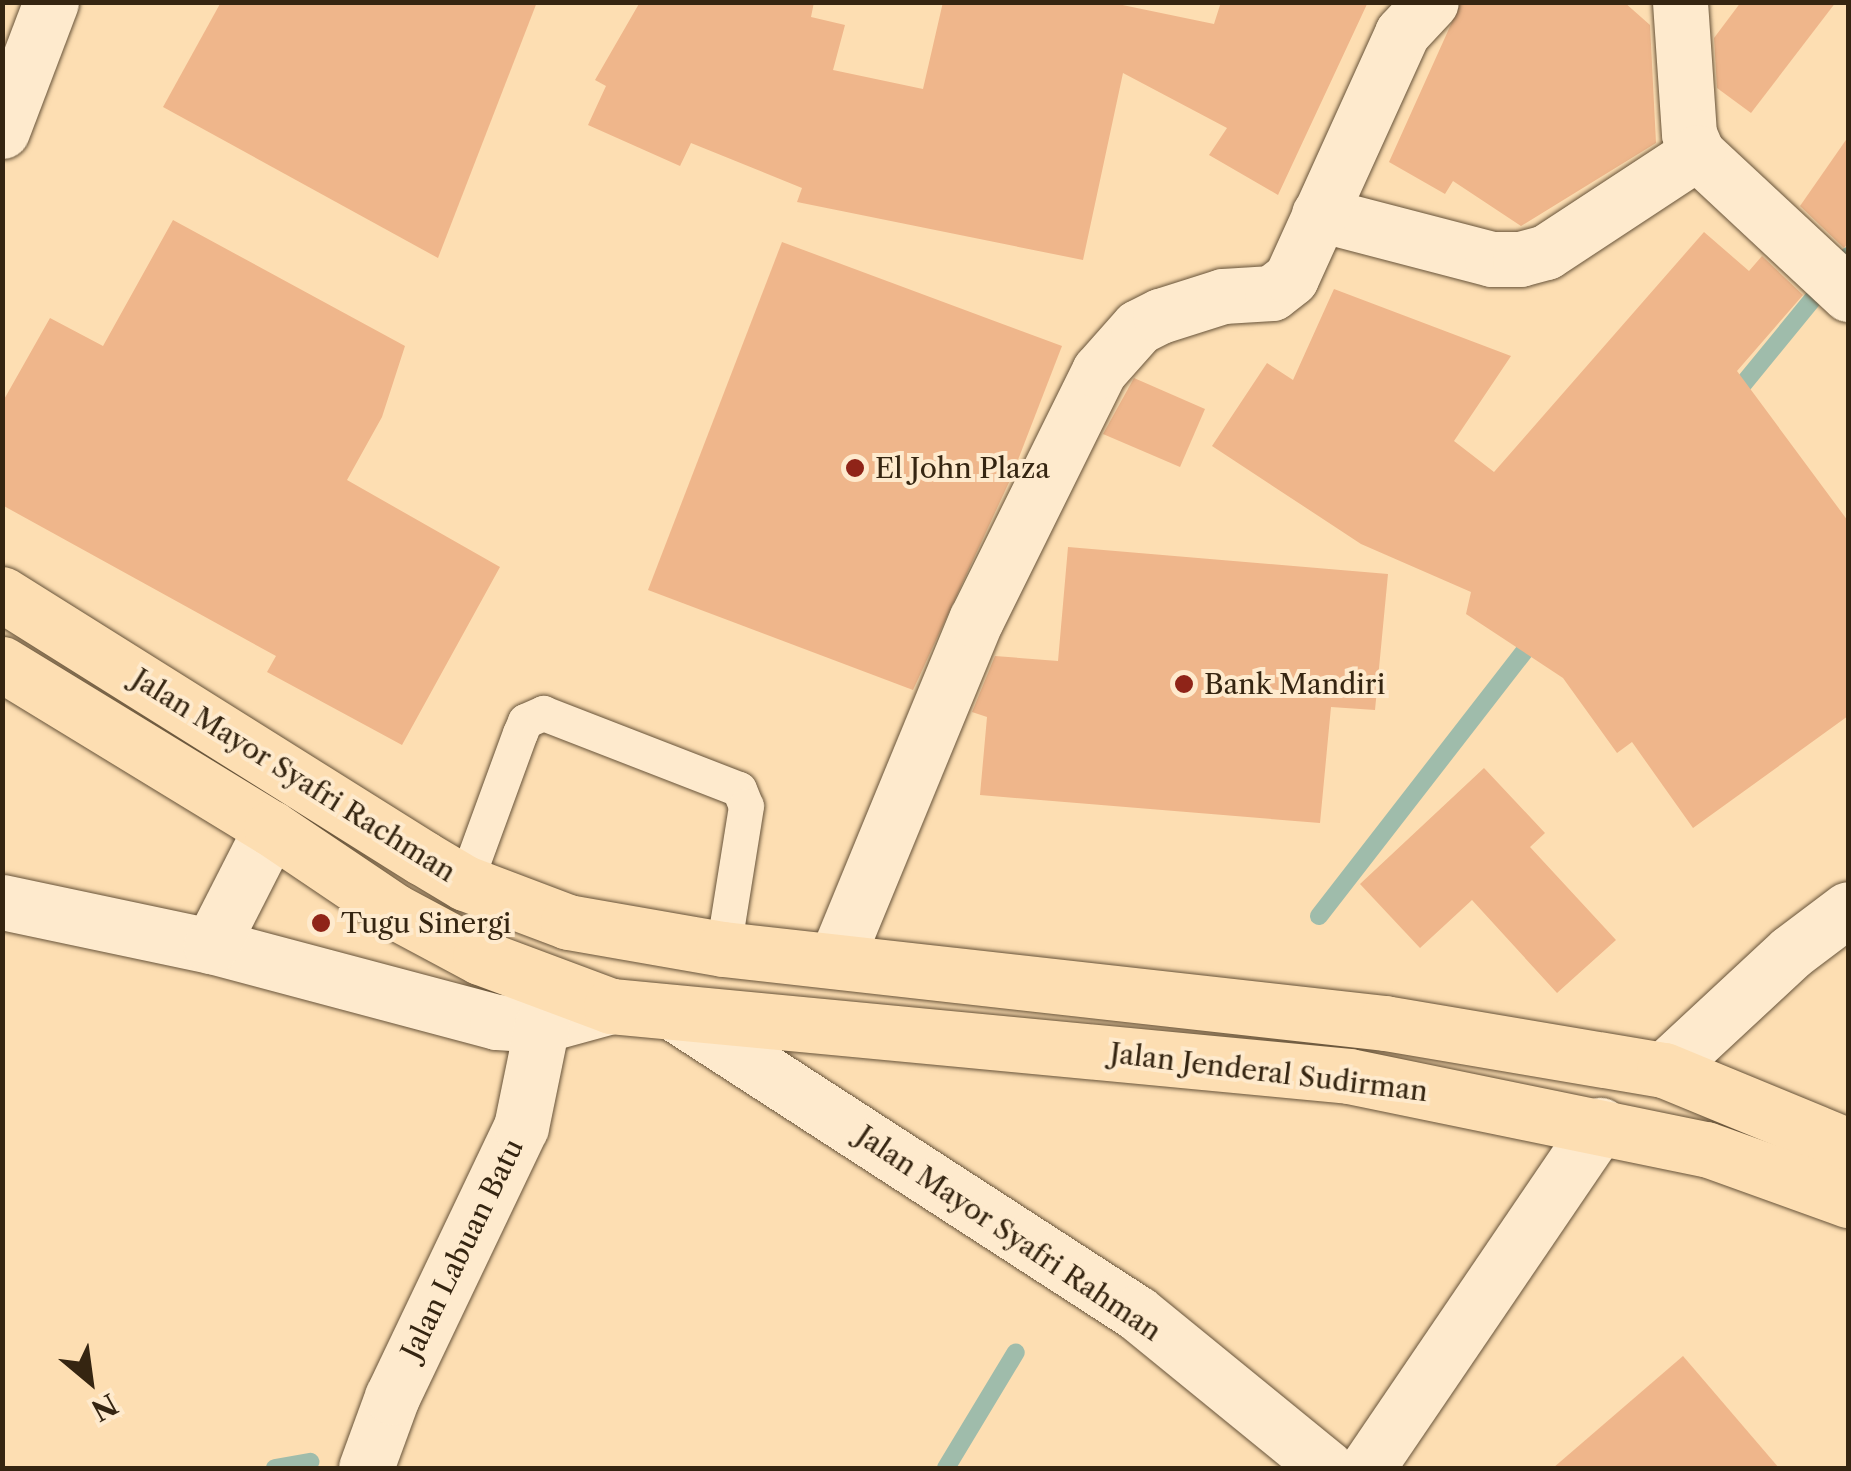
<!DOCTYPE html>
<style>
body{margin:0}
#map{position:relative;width:1851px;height:1471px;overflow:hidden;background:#fddeb2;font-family:"Libre Caslon Text",serif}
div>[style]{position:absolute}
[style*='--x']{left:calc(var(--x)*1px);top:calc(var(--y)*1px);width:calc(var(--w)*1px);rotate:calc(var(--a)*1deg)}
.stream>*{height:18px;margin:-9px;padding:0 9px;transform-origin:9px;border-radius:9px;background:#9fbcab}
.building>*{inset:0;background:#efb68b}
.roads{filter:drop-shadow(0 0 2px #675339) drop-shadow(0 0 2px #675339)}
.lane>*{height:35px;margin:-17.5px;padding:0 17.5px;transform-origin:17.5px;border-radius:17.5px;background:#feeacd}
.street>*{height:55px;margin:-27.5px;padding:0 27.5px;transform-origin:27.5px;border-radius:27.5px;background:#feeacd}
.secondary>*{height:55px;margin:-27.5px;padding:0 27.5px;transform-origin:27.5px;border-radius:27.5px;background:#feeacd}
.highway>*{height:55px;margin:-27.5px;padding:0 27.5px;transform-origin:27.5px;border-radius:27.5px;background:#fddeb2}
.dots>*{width:28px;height:28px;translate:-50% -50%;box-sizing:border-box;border:5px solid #feeacd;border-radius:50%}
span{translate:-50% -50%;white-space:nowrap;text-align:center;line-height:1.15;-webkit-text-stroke:8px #feeacd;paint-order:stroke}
.poi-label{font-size:28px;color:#352511}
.left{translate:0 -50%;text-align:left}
.street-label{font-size:28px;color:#352511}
.frame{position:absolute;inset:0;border:5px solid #352511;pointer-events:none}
.north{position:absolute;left:40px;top:1331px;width:100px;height:100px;-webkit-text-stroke:8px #feeacd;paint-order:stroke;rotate:151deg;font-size:28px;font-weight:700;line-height:40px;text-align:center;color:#352511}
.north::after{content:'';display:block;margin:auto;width:35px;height:45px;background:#352511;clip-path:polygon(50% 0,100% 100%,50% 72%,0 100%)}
</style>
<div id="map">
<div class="stream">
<div style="--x:1731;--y:399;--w:185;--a:-50.7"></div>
<div style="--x:1319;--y:916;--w:356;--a:-52.2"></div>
<div style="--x:275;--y:1468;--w:36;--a:-10"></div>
<div style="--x:946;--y:1468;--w:135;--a:-58.9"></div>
</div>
<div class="building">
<div style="clip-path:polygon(221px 2px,537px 2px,438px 258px,163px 107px)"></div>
<div style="clip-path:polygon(640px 2px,814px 2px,811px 17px,845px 25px,833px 70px,923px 89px,943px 2px,1108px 2px,1214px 24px,1221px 2px,1368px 2px,1278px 195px,1209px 155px,1227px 128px,1123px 73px,1083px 260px,797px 202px,802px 188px,691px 143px,680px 166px,588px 125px,606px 86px,595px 80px)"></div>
<div style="clip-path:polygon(1461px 2px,1624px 2px,1650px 25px,1656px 143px,1521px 226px,1453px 181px,1445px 194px,1389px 162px)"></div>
<div style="clip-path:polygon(1741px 2px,1836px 2px,1751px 113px,1717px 88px,1714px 38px)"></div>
<div style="clip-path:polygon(1848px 137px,1848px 243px,1844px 248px,1800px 206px)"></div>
<div style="clip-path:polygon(173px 220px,405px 346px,382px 417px,347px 480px,500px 567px,402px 745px,267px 672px,276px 656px,2px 505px,2px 403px,50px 318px,103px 346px)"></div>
<div style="clip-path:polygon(1704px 232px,1749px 271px,1762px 256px,1803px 295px,1737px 371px,1848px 521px,1848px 716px,1693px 828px,1632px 742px,1617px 753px,1563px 678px,1466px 614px,1471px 592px,1361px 544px,1212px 446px,1267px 363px,1293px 380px,1334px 289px,1511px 356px,1454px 441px,1494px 472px)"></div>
<div style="clip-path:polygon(782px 242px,1062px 346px,1011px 478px,913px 690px,648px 590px)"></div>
<div style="clip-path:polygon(1134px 378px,1205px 409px,1180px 467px,1103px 434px)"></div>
<div style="clip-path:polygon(1068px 547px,1388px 574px,1375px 710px,1331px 707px,1320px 823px,980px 795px,987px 717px,972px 712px,995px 656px,1058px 661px)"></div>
<div style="clip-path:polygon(1484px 768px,1545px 833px,1530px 847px,1616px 940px,1557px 993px,1472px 900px,1420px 948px,1360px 884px)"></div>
<div style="clip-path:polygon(1683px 1356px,1779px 1468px,1553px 1468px)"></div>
</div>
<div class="roads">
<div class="lane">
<div style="--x:465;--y:883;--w:160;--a:-69.9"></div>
<div style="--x:520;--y:733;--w:13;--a:-67"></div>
<div style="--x:525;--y:721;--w:20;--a:-24"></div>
<div style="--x:543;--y:713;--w:210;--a:21.2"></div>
<div style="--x:739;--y:789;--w:18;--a:68"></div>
<div style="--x:746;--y:806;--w:145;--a:99.1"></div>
</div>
<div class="street">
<div style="--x:1680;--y:2;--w:132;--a:86.1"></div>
<div style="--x:1689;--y:134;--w:21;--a:67"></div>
<div style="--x:1697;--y:153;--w:207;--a:43"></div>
<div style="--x:1319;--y:214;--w:179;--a:14.6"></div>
<div style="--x:1492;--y:259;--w:28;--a:0"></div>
<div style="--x:1520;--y:259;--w:27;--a:-15"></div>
<div style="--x:1546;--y:252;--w:181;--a:-33.3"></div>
<div style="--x:2;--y:902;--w:214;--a:11.9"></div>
<div style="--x:211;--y:946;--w:296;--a:14.9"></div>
<div style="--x:497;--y:1022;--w:45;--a:3.8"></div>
<div style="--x:542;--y:1025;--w:72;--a:-15.4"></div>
<div style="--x:211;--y:946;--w:132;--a:-63"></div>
<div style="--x:836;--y:959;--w:367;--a:-67.6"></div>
<div style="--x:976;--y:620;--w:278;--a:-63.7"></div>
<div style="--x:1099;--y:371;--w:59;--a:-48.4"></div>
<div style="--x:1138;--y:327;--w:25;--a:-27"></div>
<div style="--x:1160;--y:316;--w:66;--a:-17.6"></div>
<div style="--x:1223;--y:296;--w:49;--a:-3.5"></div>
<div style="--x:1272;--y:293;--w:24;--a:-38"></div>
<div style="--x:1291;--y:278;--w:269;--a:-65.6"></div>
<div style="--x:1402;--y:33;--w:42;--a:-46.9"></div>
<div style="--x:677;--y:1015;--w:548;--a:32.94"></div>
<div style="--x:1137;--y:1313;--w:245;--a:39.2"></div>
<div style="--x:366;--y:1468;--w:76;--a:-69.9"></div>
<div style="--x:392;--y:1397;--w:299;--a:-64.5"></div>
<div style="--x:521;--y:1127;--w:104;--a:-78.4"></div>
<div style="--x:1367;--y:1468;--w:415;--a:-55.8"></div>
</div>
<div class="secondary">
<div style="--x:2;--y:131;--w:138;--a:-69.2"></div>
<div style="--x:1664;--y:1070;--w:173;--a:-42.9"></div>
<div style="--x:1791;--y:952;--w:71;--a:-37"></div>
</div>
<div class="highway">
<div style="--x:2;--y:594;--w:497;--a:32.1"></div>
<div style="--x:423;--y:858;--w:49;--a:30.8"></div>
<div style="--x:465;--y:883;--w:110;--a:20.7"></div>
<div style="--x:568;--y:922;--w:157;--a:9.9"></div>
<div style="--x:723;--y:949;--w:666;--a:6.38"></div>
<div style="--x:1385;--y:1023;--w:283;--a:9.6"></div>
<div style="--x:1664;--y:1070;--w:199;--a:22.4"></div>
<div style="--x:2;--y:664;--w:315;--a:31.4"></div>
<div style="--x:271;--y:828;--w:148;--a:34"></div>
<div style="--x:394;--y:911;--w:98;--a:28.1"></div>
<div style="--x:480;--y:957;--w:140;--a:20.5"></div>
<div style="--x:611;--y:1006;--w:741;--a:5.42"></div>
<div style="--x:1349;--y:1076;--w:364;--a:11.6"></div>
<div style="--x:1706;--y:1149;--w:151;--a:19.8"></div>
</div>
</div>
<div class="dots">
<div style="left:855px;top:468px;background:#8f2418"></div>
<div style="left:1184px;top:684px;background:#8f2418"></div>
<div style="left:321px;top:923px;background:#8f2418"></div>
</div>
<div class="poi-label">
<span class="left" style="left:875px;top:468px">El John Plaza</span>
<span class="left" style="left:1204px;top:684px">Bank Mandiri</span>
<span class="left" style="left:341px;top:923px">Tugu Sinergi</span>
</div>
<div class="street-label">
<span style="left:294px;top:775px;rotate:32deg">Jalan Mayor Syafri Rachman</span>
<span style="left:1269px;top:1072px;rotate:7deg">Jalan Jenderal Sudirman</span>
<span style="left:1009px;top:1233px;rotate:34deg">Jalan Mayor Syafri Rahman</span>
<span style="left:462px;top:1249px;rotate:-64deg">Jalan Labuan Batu</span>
</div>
<div class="frame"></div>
<div class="north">N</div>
</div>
